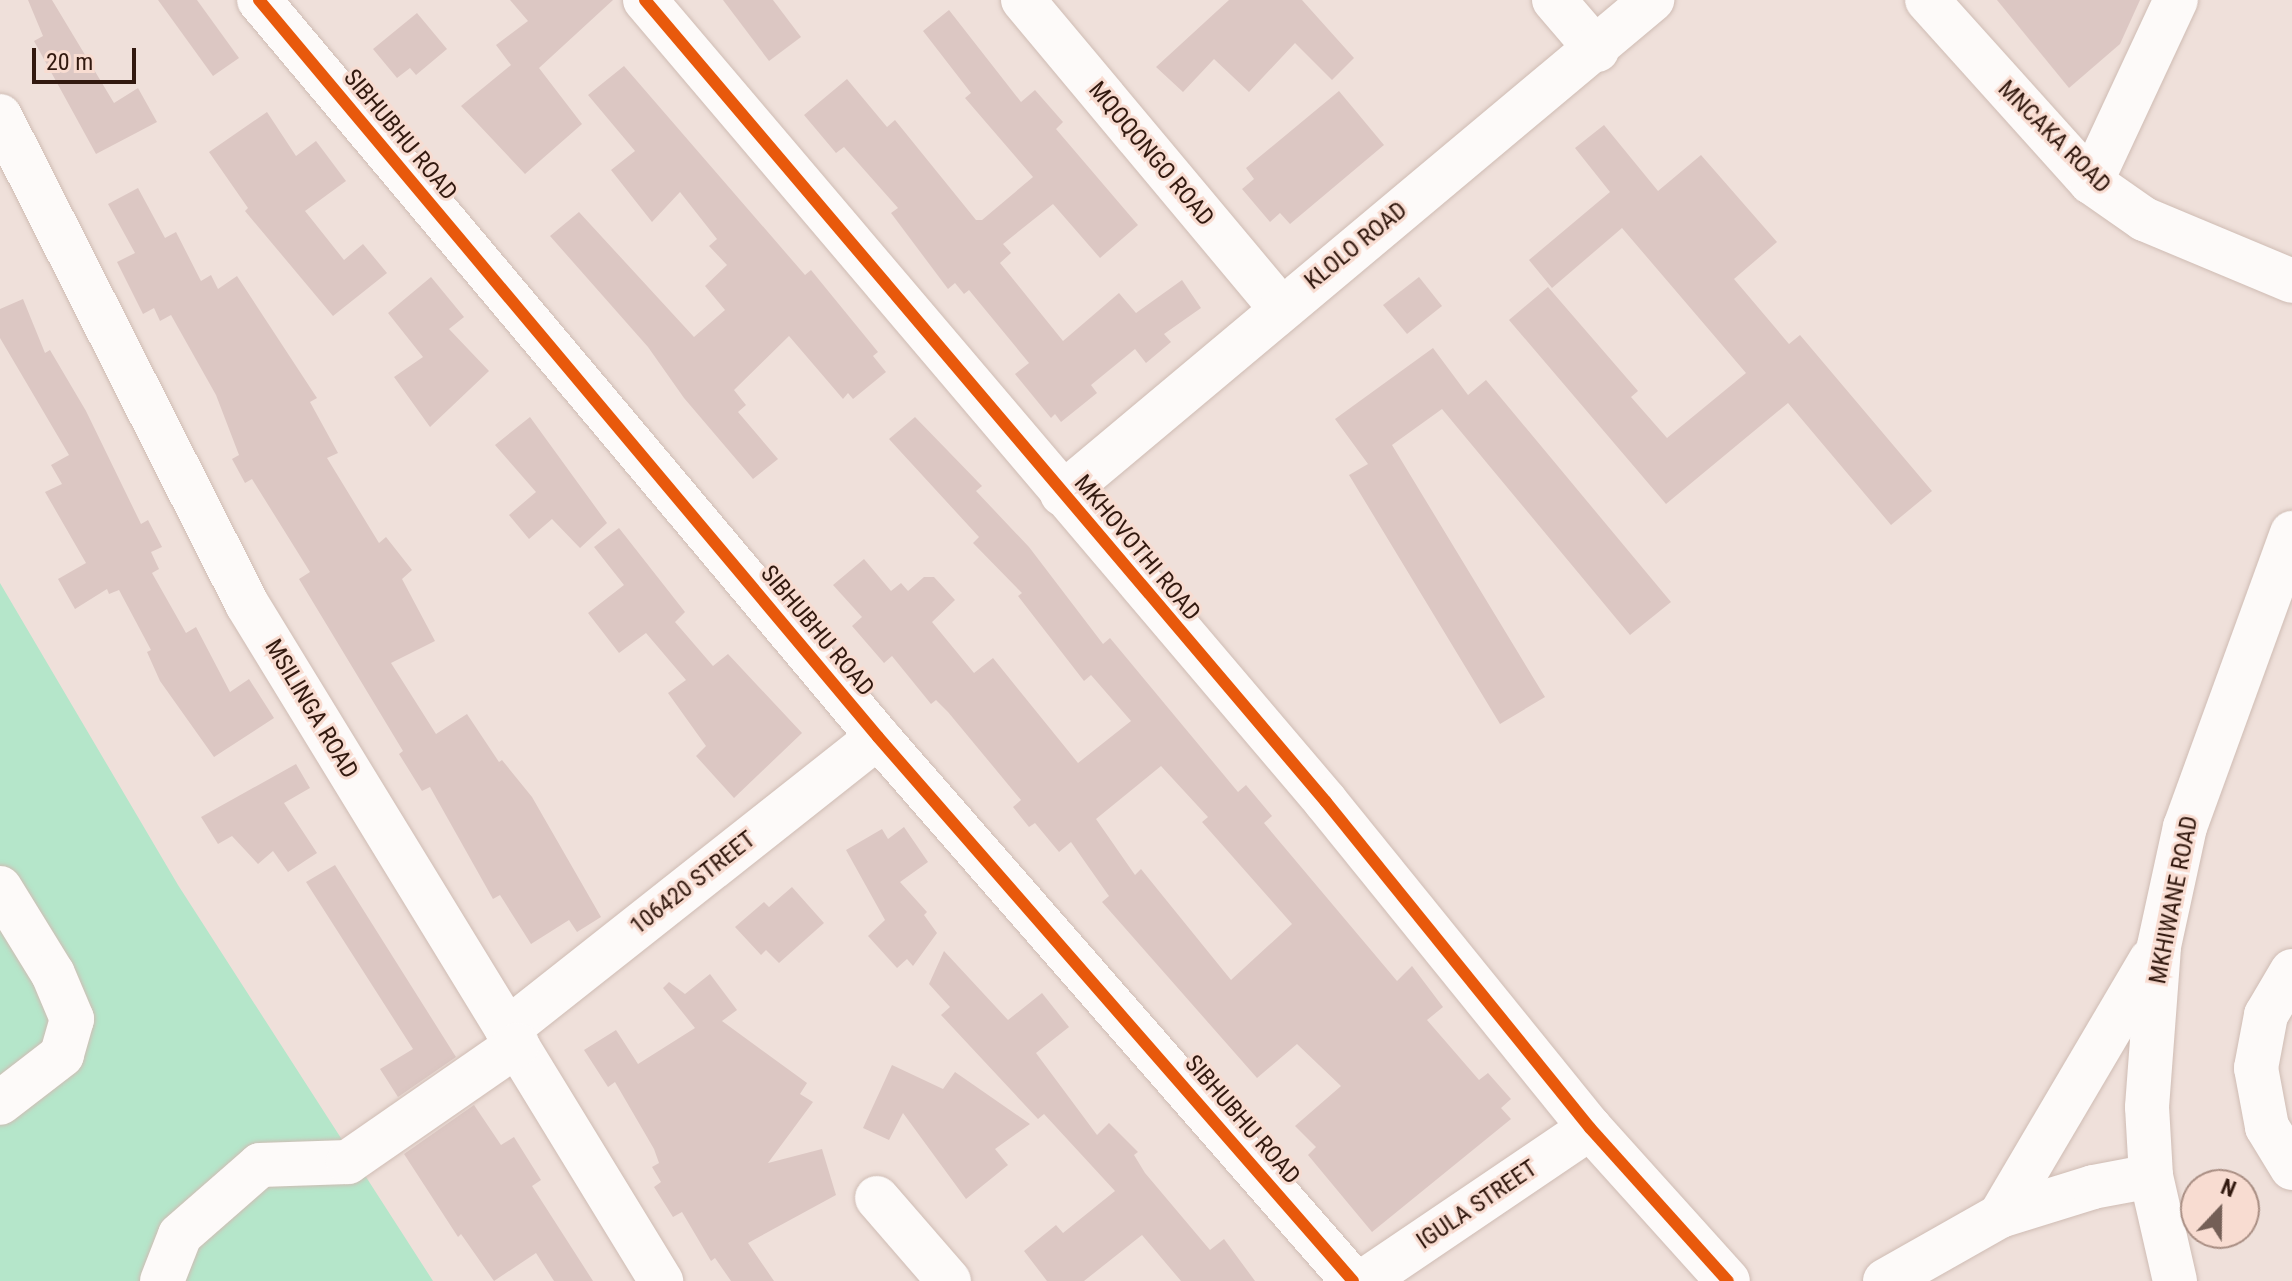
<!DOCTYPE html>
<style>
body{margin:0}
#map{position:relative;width:2292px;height:1281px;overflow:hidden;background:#efe0da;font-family:"Roboto Condensed",sans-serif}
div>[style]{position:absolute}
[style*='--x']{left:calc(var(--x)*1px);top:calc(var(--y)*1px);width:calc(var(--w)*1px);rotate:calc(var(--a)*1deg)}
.green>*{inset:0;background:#b5e6ca}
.building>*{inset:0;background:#dcc7c3}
.roads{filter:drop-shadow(0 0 2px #cfbcb4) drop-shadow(0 0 2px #cfbcb4)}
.minor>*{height:44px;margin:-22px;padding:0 22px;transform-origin:22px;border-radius:22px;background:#fdfaf9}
.cycleway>*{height:12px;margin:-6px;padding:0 6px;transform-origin:6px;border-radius:6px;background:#e8590c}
span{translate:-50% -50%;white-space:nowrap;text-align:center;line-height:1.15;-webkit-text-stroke:6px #f8dcd1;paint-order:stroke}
.street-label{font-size:24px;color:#32190f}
.north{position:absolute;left:2180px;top:1169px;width:80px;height:80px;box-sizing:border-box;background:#f8dcd1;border:2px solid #a98e83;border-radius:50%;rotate:22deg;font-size:22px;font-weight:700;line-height:32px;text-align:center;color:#32190f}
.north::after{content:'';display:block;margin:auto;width:28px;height:36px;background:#745f56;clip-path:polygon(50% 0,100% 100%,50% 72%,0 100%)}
.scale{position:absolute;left:32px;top:48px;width:104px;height:36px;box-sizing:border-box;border:4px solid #32190f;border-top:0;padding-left:10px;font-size:24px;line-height:28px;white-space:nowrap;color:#32190f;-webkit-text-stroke:6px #f8dcd1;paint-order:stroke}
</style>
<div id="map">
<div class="green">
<div style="clip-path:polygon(0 583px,178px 885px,433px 1281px,0 1281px)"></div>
</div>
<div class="building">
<div style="clip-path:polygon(28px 0,52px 0,114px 103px,138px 88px,157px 122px,96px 154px,34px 41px,43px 36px)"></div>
<div style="clip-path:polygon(158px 0,197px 0,239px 58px,213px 76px)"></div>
<div style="clip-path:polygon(510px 0,613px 0,539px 68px,582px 124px,525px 174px,461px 106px,511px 65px,496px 45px,528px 21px)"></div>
<div style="clip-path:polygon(723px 0,773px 0,801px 37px,769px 61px)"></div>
<div style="clip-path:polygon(1229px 0,1302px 0,1354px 58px,1332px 80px,1295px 43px,1249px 92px,1214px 59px,1183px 92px,1156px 67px)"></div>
<div style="clip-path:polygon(1997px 0,2140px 0,2120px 44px,2069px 88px)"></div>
<div style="clip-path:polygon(949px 10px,1021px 102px,1035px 90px,1063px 122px,1056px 129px,1138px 225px,1100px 258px,1053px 204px,1003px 244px,1011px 253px,1000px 263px,1063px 341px,1119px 293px,1136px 313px,1182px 280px,1201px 308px,1164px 334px,1171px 342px,1146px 363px,1135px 349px,1091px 385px,1097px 393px,1061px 422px,1055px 414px,1051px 418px,1015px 374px,1029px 363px,969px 290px,964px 294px,955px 283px,948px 289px,891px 213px,898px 208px,844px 147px,836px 153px,804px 115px,847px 79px,887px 127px,895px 120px,976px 220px,982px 220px,1033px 177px,965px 98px,971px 93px,923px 31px)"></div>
<div style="clip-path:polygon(417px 13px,447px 49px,416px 75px,410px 68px,397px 78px,373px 49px)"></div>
<div style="clip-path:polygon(624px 66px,805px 275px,811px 270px,878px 352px,873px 356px,886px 372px,853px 399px,848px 393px,843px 399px,789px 336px,734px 390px,746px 405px,738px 412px,778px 459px,753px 479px,684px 398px,648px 347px,550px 236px,579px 212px,694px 337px,725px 310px,705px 286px,727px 265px,709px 246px,717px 239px,680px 192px,652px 222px,611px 170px,635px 151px,588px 95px)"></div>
<div style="clip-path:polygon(1339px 91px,1384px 145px,1290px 224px,1280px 213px,1270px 222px,1242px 189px,1254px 179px,1246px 168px)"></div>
<div style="clip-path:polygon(267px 112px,296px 156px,316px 141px,346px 181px,305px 211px,344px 260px,363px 244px,387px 273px,333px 316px,245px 211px,248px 208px,209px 152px)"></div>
<div style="clip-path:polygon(1604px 125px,1658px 191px,1701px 155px,1777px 242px,1734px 279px,1789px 344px,1800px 335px,1932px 491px,1891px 525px,1788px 403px,1666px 504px,1509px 320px,1548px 287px,1638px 391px,1631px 397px,1667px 438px,1746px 373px,1622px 228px,1552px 288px,1529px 260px,1610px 192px,1575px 148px)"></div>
<div style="clip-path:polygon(138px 188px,165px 238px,176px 232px,201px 281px,211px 275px,218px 289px,237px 276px,317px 398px,310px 402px,338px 453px,327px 458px,379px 543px,386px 537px,412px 570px,402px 579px,435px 641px,391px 663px,436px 734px,467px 714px,499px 762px,502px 760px,532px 797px,601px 917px,577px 932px,569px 920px,531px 944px,500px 895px,493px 899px,430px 787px,422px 791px,399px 754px,403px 751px,299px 579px,310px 572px,252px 479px,245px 483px,232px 459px,239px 455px,216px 395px,171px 315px,160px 321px,154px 308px,143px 314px,117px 262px,135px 253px,108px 204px)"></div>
<div style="clip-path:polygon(431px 277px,464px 317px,449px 329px,489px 371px,430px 427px,394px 377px,423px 357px,388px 313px)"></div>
<div style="clip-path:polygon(1419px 277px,1442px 306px,1407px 334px,1383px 305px)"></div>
<div style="clip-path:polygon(23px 299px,45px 353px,50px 350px,86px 411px,141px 524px,148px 520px,162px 547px,151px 552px,159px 569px,152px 573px,186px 633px,196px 627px,230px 692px,249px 679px,274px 718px,214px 757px,160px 681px,147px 652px,151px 650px,119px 590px,109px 594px,107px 589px,75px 609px,58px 579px,86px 563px,45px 492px,62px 484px,51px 465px,69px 455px,0 338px,0 309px)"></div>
<div style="clip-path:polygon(1433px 348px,1468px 395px,1486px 380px,1671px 602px,1630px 635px,1442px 409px,1392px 445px,1545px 697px,1500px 724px,1349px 475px,1368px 464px,1335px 419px)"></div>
<div style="clip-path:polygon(530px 417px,607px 523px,580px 548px,552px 519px,529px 539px,509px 515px,536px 492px,495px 445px)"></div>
<div style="clip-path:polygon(evenodd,915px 417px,982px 486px,976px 491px,1029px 547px,1103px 644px,1110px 638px,1238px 792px,1246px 785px,1272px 816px,1264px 823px,1397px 981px,1412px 966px,1443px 1007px,1427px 1020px,1479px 1080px,1488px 1073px,1511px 1099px,1501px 1108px,1511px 1119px,1372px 1232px,1308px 1155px,1316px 1147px,1295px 1126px,1341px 1086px,1297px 1044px,1257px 1078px,1102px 902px,1109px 896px,1071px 842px,1059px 852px,1035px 823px,1029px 827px,1013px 807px,1021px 800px,948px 712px,936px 700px,931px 704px,892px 656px,884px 663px,852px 626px,862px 617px,833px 585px,864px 559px,891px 591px,901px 583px,908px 591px,924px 577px,934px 577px,955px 600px,932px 622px,974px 673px,993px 658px,1078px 763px,1131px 721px,1091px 675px,1084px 681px,1018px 596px,1022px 593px,973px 543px,979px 537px,889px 439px,915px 417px,1161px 766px,1208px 817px,1202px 822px,1292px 924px,1231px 980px,1141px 869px,1135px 875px,1096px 819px,1161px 766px)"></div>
<div style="clip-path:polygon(619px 528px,685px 612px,675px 622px,713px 666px,728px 654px,802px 733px,734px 798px,696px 756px,706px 746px,668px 693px,686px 680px,646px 633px,619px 653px,588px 613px,624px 585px,594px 547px)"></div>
<div style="clip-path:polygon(296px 764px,310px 788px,284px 803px,317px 853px,288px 872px,273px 851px,258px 864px,232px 836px,218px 844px,201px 817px)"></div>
<div style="clip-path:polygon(904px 827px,928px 862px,900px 882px,927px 912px,924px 915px,937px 933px,913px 966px,907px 959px,897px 968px,868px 936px,885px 920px,846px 850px,882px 829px,888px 839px)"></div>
<div style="clip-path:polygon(335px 865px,456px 1057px,398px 1097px,380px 1069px,413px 1049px,306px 882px)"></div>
<div style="clip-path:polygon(792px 887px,824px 923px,779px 963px,766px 950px,761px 955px,735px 927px,764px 902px,769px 907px)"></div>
<div style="clip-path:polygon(944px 951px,1008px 1020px,1042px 993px,1069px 1027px,1036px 1053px,1097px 1135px,1109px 1123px,1138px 1152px,1134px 1155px,1145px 1173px,1210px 1250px,1224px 1239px,1255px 1281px,1181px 1281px,1142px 1235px,1084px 1281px,1047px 1281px,1024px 1251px,1056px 1225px,1063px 1233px,1115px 1191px,1044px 1114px,1038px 1119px,941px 1015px,950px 1007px,929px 984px)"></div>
<div style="clip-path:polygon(710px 974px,737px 1010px,722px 1021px,807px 1083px,800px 1094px,813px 1102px,768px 1163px,822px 1149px,836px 1195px,748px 1243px,774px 1281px,731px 1281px,715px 1258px,711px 1261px,682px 1212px,673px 1217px,654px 1187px,661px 1182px,652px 1167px,659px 1163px,654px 1149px,615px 1082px,608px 1087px,584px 1050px,616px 1030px,638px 1064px,695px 1028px,663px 988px,669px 982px,685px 994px)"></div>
<div style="clip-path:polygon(892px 1065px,943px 1089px,955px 1072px,1030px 1124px,995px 1149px,1008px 1165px,966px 1199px,903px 1113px,889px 1140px,863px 1128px)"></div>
<div style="clip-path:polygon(474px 1105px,501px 1145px,514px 1137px,541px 1180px,532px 1186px,593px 1281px,554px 1281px,536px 1253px,494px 1281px,461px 1234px,458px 1237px,404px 1154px)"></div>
</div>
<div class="roads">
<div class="minor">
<div style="--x:259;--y:0;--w:962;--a:49.97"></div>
<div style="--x:878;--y:737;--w:722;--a:48.87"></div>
<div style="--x:645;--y:0;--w:1052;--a:49.66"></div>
<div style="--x:1326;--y:802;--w:419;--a:51"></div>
<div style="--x:1590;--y:1128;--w:206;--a:48"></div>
<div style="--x:1023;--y:0;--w:400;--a:50.1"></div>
<div style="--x:1554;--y:0;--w:66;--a:49.3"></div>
<div style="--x:1927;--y:0;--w:245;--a:48"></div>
<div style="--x:2091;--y:182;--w:65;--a:34.9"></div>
<div style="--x:2144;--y:219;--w:160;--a:22.7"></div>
<div style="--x:0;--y:116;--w:547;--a:63.15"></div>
<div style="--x:247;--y:604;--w:794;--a:58.55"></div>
<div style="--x:2091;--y:182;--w:201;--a:-65"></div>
<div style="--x:1062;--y:494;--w:770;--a:-39.94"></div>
<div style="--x:0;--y:888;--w:101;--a:58.4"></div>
<div style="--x:53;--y:974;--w:49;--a:67.1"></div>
<div style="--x:72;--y:1019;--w:37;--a:106"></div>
<div style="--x:62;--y:1055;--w:78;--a:142.3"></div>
<div style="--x:2292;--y:971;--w:51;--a:120.6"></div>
<div style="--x:2266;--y:1015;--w:54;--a:100.7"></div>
<div style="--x:2256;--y:1068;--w:60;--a:79.4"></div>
<div style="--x:2267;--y:1127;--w:48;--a:58.6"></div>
<div style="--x:507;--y:1030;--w:473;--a:-38.3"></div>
<div style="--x:877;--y:1198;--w:110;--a:49.1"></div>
<div style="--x:2000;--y:1216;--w:297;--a:-59.5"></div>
<div style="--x:162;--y:1281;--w:49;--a:-68.6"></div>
<div style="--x:180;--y:1235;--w:106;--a:-41.2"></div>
<div style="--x:260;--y:1165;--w:88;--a:-2"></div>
<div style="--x:348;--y:1162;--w:206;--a:-34.7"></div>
<div style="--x:1364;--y:1281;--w:273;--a:-34.1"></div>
<div style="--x:1885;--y:1281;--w:132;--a:-29.5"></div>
<div style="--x:2000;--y:1216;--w:97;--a:-17.3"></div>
<div style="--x:2093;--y:1187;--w:59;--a:-10.7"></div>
<div style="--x:2175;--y:1281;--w:108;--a:-102.9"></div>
<div style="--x:2151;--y:1176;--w:69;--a:-93.3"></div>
<div style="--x:2147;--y:1107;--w:161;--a:-85.7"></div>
<div style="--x:2159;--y:946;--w:122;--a:-77.7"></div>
<div style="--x:2185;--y:827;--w:313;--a:-70"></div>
</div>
</div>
<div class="cycleway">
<div style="--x:259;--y:0;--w:962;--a:49.97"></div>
<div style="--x:878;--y:737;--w:722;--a:48.87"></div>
<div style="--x:645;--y:0;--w:1052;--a:49.66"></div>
<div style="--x:1326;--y:802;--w:419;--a:51"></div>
<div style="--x:1590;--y:1128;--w:206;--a:48"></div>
</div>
<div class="street-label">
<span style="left:400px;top:135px;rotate:50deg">SIBHUBHU ROAD</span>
<span style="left:2054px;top:137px;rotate:45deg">MNCAKA ROAD</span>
<span style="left:1151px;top:154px;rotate:50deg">MQOQONGO ROAD</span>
<span style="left:1356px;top:246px;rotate:-39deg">KLOLO ROAD</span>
<span style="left:1137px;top:548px;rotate:50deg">MKHOVOTHI ROAD</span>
<span style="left:817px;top:631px;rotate:50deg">SIBHUBHU ROAD</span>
<span style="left:311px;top:709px;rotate:59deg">MSILINGA ROAD</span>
<span style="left:693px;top:883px;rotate:-38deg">106420 STREET</span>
<span style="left:2174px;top:900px;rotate:-79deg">MKHIWANE ROAD</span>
<span style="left:1242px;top:1120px;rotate:49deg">SIBHUBHU ROAD</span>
<span style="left:1477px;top:1205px;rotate:-34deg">IGULA STREET</span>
</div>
<div class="north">N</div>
<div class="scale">20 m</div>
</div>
